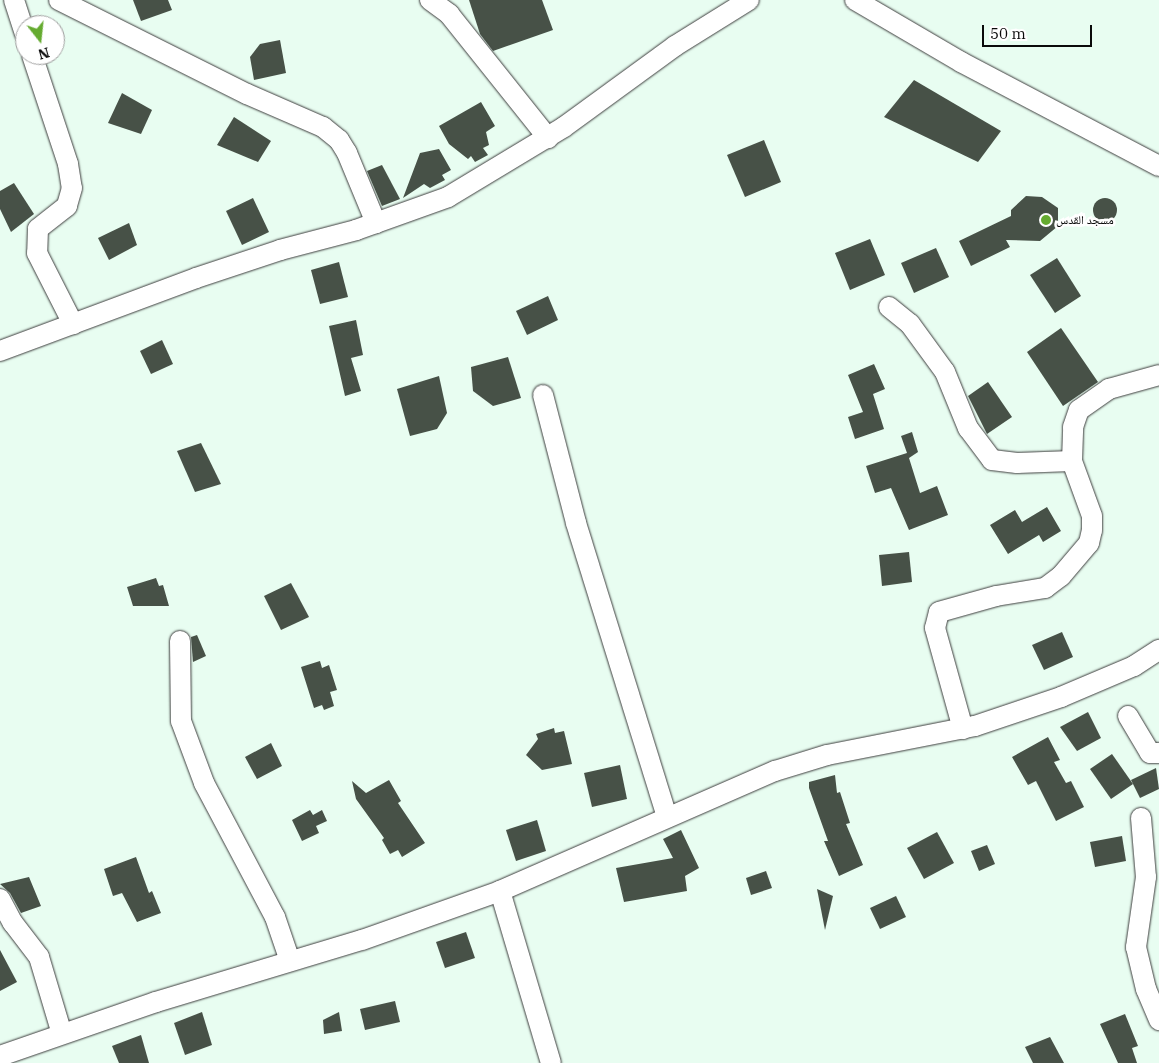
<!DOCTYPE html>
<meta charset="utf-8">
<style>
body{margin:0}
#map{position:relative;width:1159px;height:1063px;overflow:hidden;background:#e8fdf1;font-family:"IBM Plex Serif","Noto Naskh Arabic",serif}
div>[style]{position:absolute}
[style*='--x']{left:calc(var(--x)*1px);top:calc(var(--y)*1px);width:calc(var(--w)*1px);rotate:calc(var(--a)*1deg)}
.building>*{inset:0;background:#475147}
.round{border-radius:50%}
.roads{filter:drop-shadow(0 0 1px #3d3d3d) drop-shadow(0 0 1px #3d3d3d)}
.minor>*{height:20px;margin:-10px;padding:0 10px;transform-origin:10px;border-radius:10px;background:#fff}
.dots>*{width:14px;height:14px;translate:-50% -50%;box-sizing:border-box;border:2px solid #fff;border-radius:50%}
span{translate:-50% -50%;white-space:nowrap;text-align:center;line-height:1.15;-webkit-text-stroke:5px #fff;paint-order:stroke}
.poi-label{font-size:12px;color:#0a0a0a}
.left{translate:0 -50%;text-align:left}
.north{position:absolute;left:15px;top:15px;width:50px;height:50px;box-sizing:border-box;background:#fff;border:1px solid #9d9d9d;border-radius:50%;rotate:164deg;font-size:14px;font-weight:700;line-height:20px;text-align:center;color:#0a0a0a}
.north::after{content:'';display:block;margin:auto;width:18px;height:22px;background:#65ab30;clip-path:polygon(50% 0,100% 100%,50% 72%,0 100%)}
.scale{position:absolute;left:982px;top:25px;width:110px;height:22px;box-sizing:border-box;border:2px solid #0a0a0a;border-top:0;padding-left:6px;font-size:15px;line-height:18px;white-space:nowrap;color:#0a0a0a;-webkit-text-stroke:4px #fff;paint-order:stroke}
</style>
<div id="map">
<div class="building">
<div style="clip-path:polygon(133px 0,168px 0,172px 10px,141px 21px)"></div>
<div style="clip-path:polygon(469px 0,542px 0,553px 30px,493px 51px,480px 34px)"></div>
<div style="clip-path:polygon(280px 40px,286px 73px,254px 80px,250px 57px,260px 44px)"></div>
<div style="clip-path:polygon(914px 80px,1001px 131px,978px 162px,884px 117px)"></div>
<div style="clip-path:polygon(122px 93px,152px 110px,141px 134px,108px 123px)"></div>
<div style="clip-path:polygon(481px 102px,495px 126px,486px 132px,489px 145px,483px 148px,488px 155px,475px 162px,471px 156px,468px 159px,449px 144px,439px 126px)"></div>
<div style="clip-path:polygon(234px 117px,271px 141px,258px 162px,217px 145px)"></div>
<div style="clip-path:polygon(764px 140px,781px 182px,745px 197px,727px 155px)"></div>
<div style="clip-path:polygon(439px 149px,451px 170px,442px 175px,445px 180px,430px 188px,424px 184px,403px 198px,420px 153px)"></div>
<div style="clip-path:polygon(382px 165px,400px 199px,382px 206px,367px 171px)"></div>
<div style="clip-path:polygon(14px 183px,34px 214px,11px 232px,0 209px,0 191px)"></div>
<div style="clip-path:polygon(1026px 196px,1042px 197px,1058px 208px,1058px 226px,1040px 241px,1006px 240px,1010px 247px,971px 266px,959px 241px,1011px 216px,1011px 210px)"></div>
<div style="clip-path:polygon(253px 198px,269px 232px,242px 245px,226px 211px)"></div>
<div class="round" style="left:1093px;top:198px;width:24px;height:24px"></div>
<div style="clip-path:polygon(129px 223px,137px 245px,109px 260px,98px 238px)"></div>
<div style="clip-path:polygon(870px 239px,885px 275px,850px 290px,835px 253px)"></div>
<div style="clip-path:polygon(936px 248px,949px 277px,914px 293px,901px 263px)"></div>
<div style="clip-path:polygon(1057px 258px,1081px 296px,1055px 313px,1030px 275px)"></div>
<div style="clip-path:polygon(339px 262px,348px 297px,320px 304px,311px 270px)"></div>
<div style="clip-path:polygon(548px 296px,558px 320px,527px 335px,516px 311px)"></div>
<div style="clip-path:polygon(356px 320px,363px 355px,351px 358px,361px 391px,345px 396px,329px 326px)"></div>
<div style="clip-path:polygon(1061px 328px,1098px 382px,1063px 406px,1027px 352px)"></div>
<div style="clip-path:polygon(162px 340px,173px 364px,151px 374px,140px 351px)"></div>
<div style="clip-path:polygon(508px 357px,521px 398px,493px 406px,473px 391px,471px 367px)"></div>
<div style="clip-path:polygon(874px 364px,885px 389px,873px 394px,884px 429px,855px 439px,848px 417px,863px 412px,848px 375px)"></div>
<div style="clip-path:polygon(439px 376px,447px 413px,437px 429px,410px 436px,397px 389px)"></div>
<div style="clip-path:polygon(988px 382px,1012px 417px,987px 434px,968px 396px)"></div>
<div style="clip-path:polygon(912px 432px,918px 452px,909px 458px,920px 493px,937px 486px,948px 515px,909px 530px,891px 488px,875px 493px,866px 466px,907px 453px,901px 436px)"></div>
<div style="clip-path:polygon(201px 443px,221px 484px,195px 492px,177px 451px)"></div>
<div style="clip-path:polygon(1047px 507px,1061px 531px,1043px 542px,1039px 535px,1008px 554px,990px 525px,1015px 510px,1022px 522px)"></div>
<div style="clip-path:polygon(909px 552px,912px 582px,882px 586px,879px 555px)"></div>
<div style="clip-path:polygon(156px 578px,159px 586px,163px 585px,169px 606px,133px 606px,127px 587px)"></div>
<div style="clip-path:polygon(291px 583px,309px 617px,281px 630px,264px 596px)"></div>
<div style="clip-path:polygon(1062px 632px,1073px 657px,1044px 670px,1032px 645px)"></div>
<div style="clip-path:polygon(197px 635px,206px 656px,193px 662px,191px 637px)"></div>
<div style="clip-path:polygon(320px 661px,322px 668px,329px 665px,337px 690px,330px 692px,334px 706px,324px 710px,322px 705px,314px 708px,301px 667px)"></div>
<div style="clip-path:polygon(1088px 712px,1101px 738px,1077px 751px,1060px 727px)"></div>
<div style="clip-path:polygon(554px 728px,555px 733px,564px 731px,572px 764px,542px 770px,526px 755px,538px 739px,536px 734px)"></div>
<div style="clip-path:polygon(1048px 737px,1060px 760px,1054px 762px,1066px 783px,1071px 781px,1084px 807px,1056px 821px,1036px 781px,1028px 785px,1012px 757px)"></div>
<div style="clip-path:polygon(271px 743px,282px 766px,257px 779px,245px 757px)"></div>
<div style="clip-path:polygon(1112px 754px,1133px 784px,1111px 799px,1090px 769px)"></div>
<div style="clip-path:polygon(620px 765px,627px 799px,592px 807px,584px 773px)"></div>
<div style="clip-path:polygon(1156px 768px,1159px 789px,1140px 798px,1131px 780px)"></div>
<div style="clip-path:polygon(835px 775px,837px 793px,840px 792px,850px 823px,846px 824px,863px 865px,839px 876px,824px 841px,828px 841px,809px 788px,809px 782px)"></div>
<div style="clip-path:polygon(389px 780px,401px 801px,398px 803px,425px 843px,402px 857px,398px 850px,390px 854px,382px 840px,384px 838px,356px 799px,352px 781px,366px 793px)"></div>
<div style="clip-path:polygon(310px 810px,313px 815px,322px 810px,327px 821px,316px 826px,319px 833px,302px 841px,292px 820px)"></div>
<div style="clip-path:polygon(537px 820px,546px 851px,516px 861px,506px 830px)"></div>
<div style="clip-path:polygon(681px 830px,699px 868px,685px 876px,687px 891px,624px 902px,616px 868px,673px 858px,663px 839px)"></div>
<div style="clip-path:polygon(937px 832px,954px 863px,924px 879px,907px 848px)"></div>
<div style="clip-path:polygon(1122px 836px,1126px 861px,1095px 867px,1090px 842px)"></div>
<div style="clip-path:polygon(987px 845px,995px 864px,979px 871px,971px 851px)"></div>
<div style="clip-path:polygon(136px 857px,149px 893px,152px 891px,161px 913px,137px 922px,122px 893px,113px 896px,104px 869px)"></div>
<div style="clip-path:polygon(766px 871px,772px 888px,751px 895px,746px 878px)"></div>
<div style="clip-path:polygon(29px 877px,41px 906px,21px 913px,10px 893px,0 884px)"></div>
<div style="clip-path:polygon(817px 889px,833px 896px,825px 930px)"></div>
<div style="clip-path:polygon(896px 896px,906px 917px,880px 929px,870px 908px)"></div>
<div style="clip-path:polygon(466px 932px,475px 958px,445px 968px,436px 942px)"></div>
<div style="clip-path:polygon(0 950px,17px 982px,0 991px)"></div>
<div style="clip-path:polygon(395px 1001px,400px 1022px,365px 1030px,360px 1009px)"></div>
<div style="clip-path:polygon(202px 1012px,212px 1045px,185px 1055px,174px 1023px)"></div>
<div style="clip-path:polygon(339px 1012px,342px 1031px,324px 1034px,323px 1020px)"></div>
<div style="clip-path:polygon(1125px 1014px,1138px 1046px,1132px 1048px,1137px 1063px,1118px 1063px,1100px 1024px)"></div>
<div style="clip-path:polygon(141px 1035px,149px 1063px,119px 1063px,112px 1046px)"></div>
<div style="clip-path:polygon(1050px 1037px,1064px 1063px,1033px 1063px,1025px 1047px)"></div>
</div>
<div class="roads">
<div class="minor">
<div style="--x:14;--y:0;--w:35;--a:72"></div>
<div style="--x:59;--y:0;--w:210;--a:26.6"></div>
<div style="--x:247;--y:94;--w:83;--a:23.5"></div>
<div style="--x:323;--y:127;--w:21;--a:39"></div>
<div style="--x:339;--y:140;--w:15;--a:58"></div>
<div style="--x:347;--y:153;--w:76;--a:67.5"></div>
<div style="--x:430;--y:0;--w:24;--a:36"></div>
<div style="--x:449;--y:14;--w:159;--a:51.4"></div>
<div style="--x:855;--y:0;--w:123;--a:30.3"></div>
<div style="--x:961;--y:62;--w:224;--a:27.7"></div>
<div style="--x:32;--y:55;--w:115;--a:71.7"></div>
<div style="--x:68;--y:164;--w:24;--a:81"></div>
<div style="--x:72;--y:188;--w:19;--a:106"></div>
<div style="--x:67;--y:206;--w:37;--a:142"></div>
<div style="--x:38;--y:229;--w:24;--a:92"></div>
<div style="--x:37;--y:253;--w:80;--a:63.1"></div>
<div style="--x:889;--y:307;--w:27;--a:39"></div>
<div style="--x:910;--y:324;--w:59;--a:53.9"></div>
<div style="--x:945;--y:372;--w:61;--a:67.7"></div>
<div style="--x:968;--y:428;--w:40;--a:53"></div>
<div style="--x:992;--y:460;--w:25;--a:7"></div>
<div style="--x:1017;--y:463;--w:55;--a:-2.1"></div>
<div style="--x:0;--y:351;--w:209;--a:-20.4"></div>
<div style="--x:196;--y:278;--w:89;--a:-18.4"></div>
<div style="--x:280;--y:250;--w:79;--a:-14.7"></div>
<div style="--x:356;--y:230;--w:98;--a:-19.7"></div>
<div style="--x:448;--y:197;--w:135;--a:-31.1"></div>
<div style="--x:564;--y:127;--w:137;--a:-36.1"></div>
<div style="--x:675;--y:46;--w:87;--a:-31.9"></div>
<div style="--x:543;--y:395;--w:132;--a:75.5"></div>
<div style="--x:576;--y:523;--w:308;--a:72.8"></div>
<div style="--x:180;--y:641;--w:80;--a:89.3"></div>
<div style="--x:181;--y:721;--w:66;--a:69.6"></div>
<div style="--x:204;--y:783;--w:152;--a:62.1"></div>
<div style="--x:275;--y:917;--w:46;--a:71.2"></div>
<div style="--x:1128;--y:716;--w:43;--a:59.3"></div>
<div style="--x:1150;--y:753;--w:9;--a:0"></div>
<div style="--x:963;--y:729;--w:105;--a:-105.5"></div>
<div style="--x:935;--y:628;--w:16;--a:-76"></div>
<div style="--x:939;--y:612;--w:59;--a:-15.7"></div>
<div style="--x:996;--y:596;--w:50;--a:-9.3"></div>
<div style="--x:1045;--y:588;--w:20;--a:-37"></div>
<div style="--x:1061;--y:576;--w:43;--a:-49.7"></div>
<div style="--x:1089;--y:543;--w:13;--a:-77"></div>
<div style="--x:1092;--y:530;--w:14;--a:-90"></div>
<div style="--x:1092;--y:516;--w:59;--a:-110"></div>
<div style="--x:1072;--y:461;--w:34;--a:-88"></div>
<div style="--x:1073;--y:427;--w:18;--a:-71"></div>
<div style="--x:1079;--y:410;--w:37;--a:-35"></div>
<div style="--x:1109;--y:389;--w:52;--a:-15.6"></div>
<div style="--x:1141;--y:818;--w:59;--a:85.2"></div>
<div style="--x:1146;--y:877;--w:71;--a:98.1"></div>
<div style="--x:1136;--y:947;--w:43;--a:76.6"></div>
<div style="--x:1146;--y:989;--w:34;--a:67"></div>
<div style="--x:500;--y:891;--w:179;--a:73.5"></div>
<div style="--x:0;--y:899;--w:27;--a:62"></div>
<div style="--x:13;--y:923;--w:43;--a:52.6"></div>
<div style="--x:39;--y:957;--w:80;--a:73.4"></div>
<div style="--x:0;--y:1056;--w:165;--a:-19.1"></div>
<div style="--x:156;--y:1002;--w:215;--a:-16.8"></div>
<div style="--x:362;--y:940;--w:146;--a:-19.5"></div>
<div style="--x:500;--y:891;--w:300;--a:-23.6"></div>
<div style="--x:775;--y:771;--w:54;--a:-17.1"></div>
<div style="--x:827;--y:755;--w:151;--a:-11.1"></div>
<div style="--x:975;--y:726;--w:91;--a:-18.6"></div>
<div style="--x:1061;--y:697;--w:79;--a:-23"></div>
<div style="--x:1134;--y:666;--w:30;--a:-33"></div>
</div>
</div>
<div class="dots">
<div style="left:1046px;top:220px;background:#65ab30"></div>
</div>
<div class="poi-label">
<span class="left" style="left:1056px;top:220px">مسجد القدس</span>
</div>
<div class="north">N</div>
<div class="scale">50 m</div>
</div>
